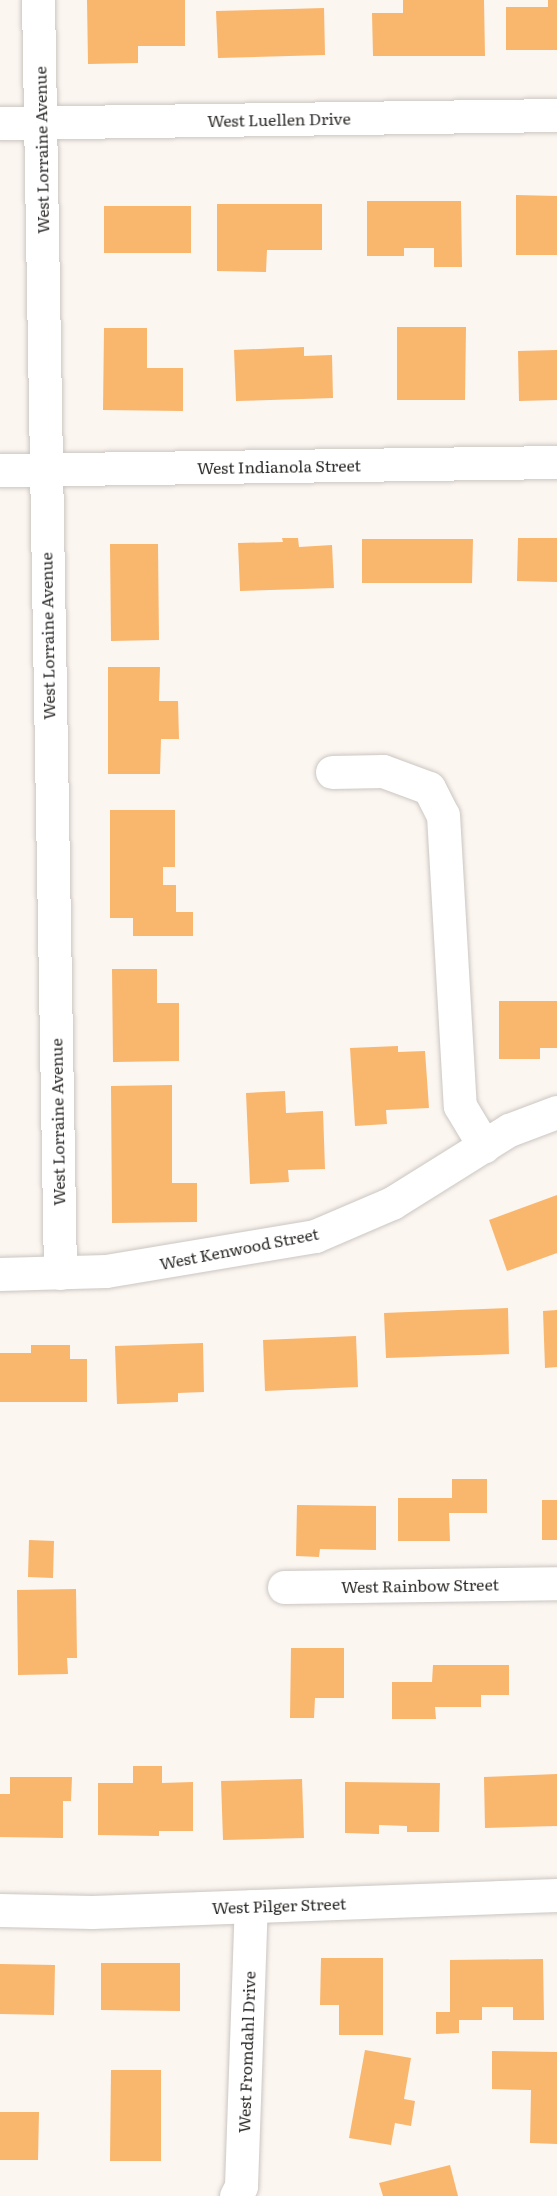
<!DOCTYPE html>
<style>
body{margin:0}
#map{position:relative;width:557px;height:2196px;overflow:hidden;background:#fcf6f1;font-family:Literata,serif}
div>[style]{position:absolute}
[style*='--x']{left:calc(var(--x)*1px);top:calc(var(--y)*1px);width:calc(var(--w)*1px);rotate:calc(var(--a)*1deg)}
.building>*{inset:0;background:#f9b66d}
.roads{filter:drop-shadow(0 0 2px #cbc6c1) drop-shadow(0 0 2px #cbc6c1)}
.minor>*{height:33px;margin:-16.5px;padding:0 16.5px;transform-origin:16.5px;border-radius:16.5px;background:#fff}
span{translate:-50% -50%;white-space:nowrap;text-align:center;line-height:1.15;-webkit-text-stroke:4.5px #fff;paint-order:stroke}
.street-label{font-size:16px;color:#2f2d2b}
</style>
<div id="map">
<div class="building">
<div style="clip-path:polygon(87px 0,185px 0,185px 46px,138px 46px,138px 63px,88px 64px)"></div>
<div style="clip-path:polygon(403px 0,484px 0,485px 56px,373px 56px,372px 13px,403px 13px)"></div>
<div style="clip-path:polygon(548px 0,557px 0,557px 50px,506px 50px,506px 7px,548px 7px)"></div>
<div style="clip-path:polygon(324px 8px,325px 55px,218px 58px,216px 11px)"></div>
<div style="clip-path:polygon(516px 195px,557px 196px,557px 255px,516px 255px)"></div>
<div style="clip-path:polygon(367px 201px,461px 201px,462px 267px,434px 267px,434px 248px,404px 248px,404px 256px,367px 256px)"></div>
<div style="clip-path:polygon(217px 204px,322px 204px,322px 250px,267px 250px,266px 272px,217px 271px)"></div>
<div style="clip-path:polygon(104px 206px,191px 206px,191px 253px,104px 253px)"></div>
<div style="clip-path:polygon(397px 327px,466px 327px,465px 400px,397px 400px)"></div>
<div style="clip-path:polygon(104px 328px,147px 328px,147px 368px,183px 368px,183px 411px,103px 410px)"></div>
<div style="clip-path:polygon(304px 347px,304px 356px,332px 355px,333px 398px,236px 401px,234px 350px)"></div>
<div style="clip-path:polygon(557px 350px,557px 400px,519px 401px,518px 351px)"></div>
<div style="clip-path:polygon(282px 538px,298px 538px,299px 547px,332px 545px,334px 588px,240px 591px,238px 543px,283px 542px)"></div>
<div style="clip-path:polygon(518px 538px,557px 538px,557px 582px,517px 581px)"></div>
<div style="clip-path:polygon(362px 539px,473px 539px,472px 583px,362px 583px)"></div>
<div style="clip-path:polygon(110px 544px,158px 544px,159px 640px,111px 641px)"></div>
<div style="clip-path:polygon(108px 667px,160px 667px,159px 701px,178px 701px,179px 739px,161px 739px,160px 774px,108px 774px)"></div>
<div style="clip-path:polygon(110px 810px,175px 810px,175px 867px,163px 867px,163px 885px,176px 885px,176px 912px,193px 912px,193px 936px,133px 936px,133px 918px,110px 918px)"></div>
<div style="clip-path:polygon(112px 969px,157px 969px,157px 1003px,179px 1003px,179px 1061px,113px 1062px)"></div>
<div style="clip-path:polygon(499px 1001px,557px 1001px,557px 1048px,540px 1048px,540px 1059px,499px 1059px)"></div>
<div style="clip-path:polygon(398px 1046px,398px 1052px,425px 1051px,429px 1108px,386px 1110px,387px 1124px,355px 1126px,350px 1048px)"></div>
<div style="clip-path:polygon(172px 1085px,172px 1183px,197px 1183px,197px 1222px,112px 1223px,111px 1086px)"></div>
<div style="clip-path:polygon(285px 1091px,286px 1113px,323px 1111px,325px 1169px,288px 1170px,289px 1182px,250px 1184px,246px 1093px)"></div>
<div style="clip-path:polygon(557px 1195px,557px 1253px,507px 1271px,489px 1220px)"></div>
<div style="clip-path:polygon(508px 1308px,509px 1354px,386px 1358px,384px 1313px)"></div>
<div style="clip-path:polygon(557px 1310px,557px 1367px,545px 1368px,543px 1311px)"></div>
<div style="clip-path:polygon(356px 1336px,358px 1387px,265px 1391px,263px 1340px)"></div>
<div style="clip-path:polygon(203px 1343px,204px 1392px,178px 1393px,178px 1402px,117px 1404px,115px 1346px)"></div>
<div style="clip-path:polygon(31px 1345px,70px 1345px,70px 1359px,87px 1359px,87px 1402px,0 1402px,0 1353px,31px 1353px)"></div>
<div style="clip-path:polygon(452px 1479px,487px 1479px,487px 1513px,449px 1513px,450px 1541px,398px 1541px,398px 1498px,452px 1498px)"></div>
<div style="clip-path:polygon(542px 1500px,557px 1500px,557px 1540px,542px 1540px)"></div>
<div style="clip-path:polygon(297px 1505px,376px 1506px,376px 1550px,320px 1549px,319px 1557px,296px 1556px)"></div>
<div style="clip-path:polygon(29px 1540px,54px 1541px,53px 1578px,28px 1577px)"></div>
<div style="clip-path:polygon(76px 1589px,77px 1658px,67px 1658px,68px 1674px,18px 1675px,17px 1590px)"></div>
<div style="clip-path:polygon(291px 1648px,344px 1648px,344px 1698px,315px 1698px,314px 1718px,290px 1718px)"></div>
<div style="clip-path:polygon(433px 1665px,509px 1665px,509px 1695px,481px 1695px,481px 1707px,435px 1707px,436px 1719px,392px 1719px,392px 1682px,432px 1682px)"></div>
<div style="clip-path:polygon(133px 1766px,162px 1766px,162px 1783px,193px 1782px,193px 1831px,159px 1831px,159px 1836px,98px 1835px,98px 1783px,133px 1783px)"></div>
<div style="clip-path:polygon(557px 1774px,557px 1826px,485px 1828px,484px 1777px)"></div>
<div style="clip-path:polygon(10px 1777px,72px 1777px,71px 1801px,63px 1801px,63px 1838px,0 1837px,0 1794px,10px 1794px)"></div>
<div style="clip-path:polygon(302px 1779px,304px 1838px,223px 1840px,221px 1781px)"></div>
<div style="clip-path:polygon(345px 1782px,440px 1783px,439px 1832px,407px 1832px,407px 1826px,379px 1825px,379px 1834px,345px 1833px)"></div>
<div style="clip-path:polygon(321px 1958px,383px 1958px,383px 2035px,339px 2035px,339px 2005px,320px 2005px)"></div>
<div style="clip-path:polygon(543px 1959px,544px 2020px,513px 2020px,513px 2007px,482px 2007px,482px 2020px,459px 2020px,459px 2033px,436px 2034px,436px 2012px,450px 2012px,450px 1960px)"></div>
<div style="clip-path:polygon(101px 1963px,180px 1963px,180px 2011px,101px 2010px)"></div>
<div style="clip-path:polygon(0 1964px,55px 1965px,54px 2015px,0 2014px)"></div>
<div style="clip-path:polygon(365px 2050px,411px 2058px,404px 2099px,415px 2101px,411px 2126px,395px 2123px,391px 2145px,349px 2138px)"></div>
<div style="clip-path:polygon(492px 2051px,557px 2052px,557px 2144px,530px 2143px,531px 2090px,492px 2089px)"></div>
<div style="clip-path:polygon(111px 2070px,161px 2070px,161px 2161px,110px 2161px)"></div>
<div style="clip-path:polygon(0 2112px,39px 2112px,38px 2160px,0 2160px)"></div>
<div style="clip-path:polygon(450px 2165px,458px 2196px,383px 2196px,379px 2183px)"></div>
</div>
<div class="roads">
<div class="minor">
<div style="--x:38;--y:0;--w:1273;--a:89.01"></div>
<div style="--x:0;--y:123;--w:557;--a:-0.82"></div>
<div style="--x:0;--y:470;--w:557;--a:-0.82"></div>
<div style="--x:332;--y:772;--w:51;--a:-1.1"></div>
<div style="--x:383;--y:771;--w:49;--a:20.3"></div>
<div style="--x:429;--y:788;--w:30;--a:63"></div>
<div style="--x:443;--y:815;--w:291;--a:86.7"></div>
<div style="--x:460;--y:1106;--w:47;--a:59"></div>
<div style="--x:0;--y:1274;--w:106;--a:-1.6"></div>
<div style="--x:106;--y:1271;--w:212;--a:-9.5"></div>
<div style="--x:315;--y:1236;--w:84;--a:-23.2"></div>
<div style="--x:392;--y:1203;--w:138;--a:-32"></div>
<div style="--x:509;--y:1130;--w:51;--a:-20.6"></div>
<div style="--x:284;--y:1587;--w:273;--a:-0.8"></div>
<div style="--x:0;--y:1910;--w:92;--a:1.2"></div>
<div style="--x:92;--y:1912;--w:465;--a:-2.1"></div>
<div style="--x:236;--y:2196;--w:11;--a:-63"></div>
<div style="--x:241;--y:2186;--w:280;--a:-88"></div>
</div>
</div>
<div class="street-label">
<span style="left:279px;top:119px;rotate:-1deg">West Luellen Drive</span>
<span style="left:41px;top:150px;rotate:-91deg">West Lorraine Avenue</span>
<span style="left:279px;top:466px;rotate:-1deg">West Indianola Street</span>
<span style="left:47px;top:636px;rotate:-91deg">West Lorraine Avenue</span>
<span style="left:57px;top:1122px;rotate:-91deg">West Lorraine Avenue</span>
<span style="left:239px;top:1248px;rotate:-11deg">West Kenwood Street</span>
<span style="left:420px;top:1585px;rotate:-1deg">West Rainbow Street</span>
<span style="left:279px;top:1905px;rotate:-2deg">West Pilger Street</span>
<span style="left:246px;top:2052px;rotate:-88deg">West Fromdahl Drive</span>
</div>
</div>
